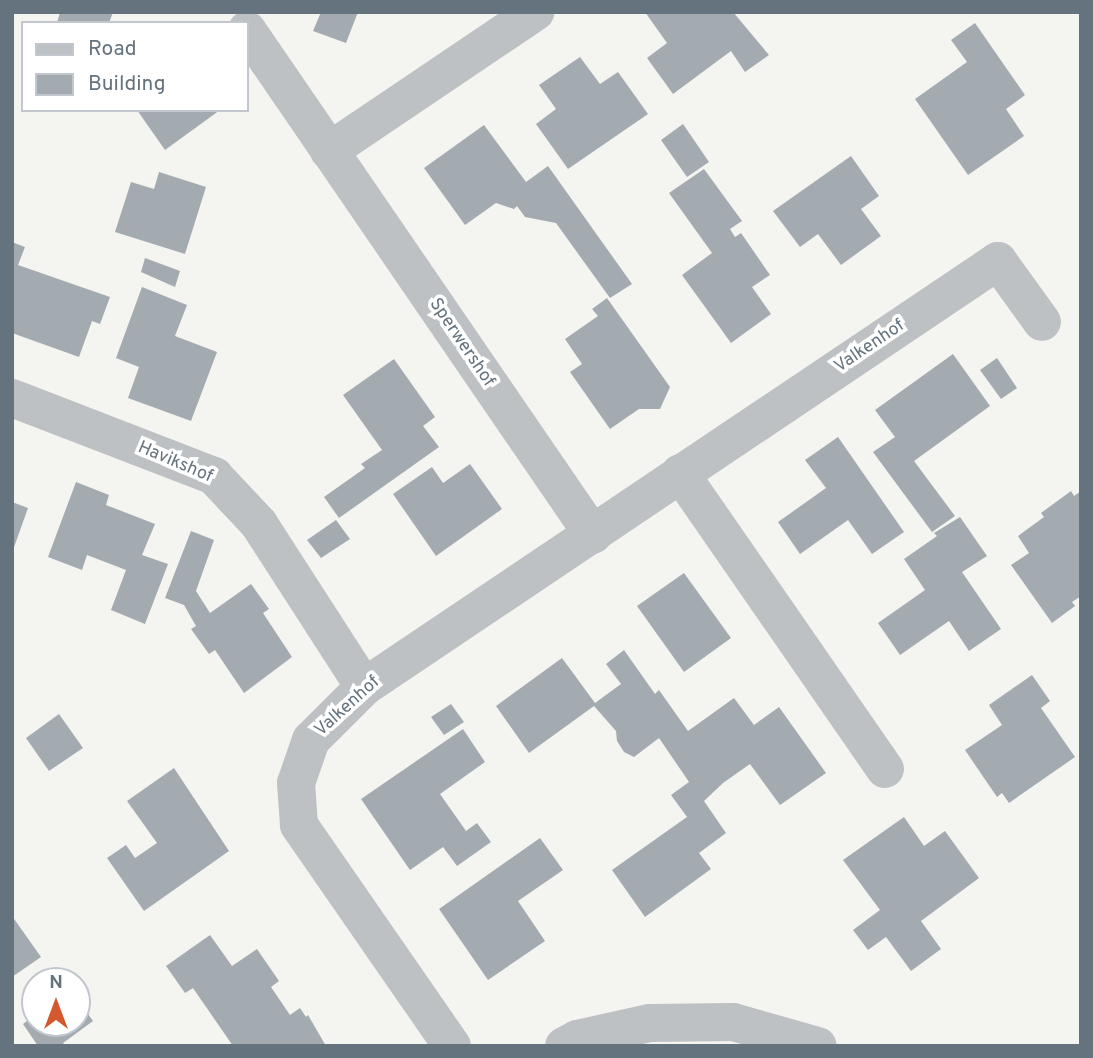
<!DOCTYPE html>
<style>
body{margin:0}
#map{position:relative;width:1093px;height:1058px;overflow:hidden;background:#f4f4f0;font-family:Overpass,sans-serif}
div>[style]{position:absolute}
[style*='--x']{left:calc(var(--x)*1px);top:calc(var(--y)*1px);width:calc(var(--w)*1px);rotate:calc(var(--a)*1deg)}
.building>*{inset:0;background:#a4abb0}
.street>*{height:38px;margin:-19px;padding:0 19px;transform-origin:19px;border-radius:19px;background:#bdc1c4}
span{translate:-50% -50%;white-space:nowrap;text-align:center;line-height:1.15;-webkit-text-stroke:7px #fff;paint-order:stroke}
.street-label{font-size:18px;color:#65737f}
.frame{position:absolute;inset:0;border:14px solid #65737f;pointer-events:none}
.legend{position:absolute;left:21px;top:21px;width:228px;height:91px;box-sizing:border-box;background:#fff;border:2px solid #c1c7cc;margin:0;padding:9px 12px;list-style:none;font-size:21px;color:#65737f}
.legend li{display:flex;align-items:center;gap:14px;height:35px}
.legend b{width:35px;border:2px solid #c1c7cc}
.north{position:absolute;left:21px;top:967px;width:70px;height:70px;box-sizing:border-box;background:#fff;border:2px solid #c1c7cc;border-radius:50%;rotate:0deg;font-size:19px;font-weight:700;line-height:28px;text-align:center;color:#65737f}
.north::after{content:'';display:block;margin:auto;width:24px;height:32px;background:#d5592f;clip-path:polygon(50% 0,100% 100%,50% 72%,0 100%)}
</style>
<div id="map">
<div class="building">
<div style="clip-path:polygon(60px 12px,113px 12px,109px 23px,57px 23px)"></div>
<div style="clip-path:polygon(321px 12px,358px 12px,346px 43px,313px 31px)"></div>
<div style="clip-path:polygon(645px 12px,733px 12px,769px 55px,745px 72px,731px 51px,673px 94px,647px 58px,667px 43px)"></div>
<div style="clip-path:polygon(975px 23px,1025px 95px,1006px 109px,1024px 136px,968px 175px,915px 99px,967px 62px,951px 40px)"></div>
<div style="clip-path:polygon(580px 57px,600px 84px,618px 72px,648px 114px,568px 169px,536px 124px,556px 109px,539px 85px)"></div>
<div style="clip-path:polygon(137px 110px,220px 110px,165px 150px)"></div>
<div style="clip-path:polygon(683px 124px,709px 162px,687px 177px,661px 140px)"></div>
<div style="clip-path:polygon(484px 125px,526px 182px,548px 166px,632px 284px,610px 298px,556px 223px,525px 217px,517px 206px,514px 209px,496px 203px,465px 225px,424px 168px)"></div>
<div style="clip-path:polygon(851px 156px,879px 196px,861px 209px,881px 236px,841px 265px,818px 234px,800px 247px,773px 211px)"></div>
<div style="clip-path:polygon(704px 169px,742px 221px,730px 229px,735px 237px,741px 233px,770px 275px,752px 287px,771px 314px,731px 343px,682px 275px,712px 253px,669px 193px)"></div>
<div style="clip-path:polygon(159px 172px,206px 187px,185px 254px,115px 232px,131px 182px,154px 189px)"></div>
<div style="clip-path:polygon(12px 242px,25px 247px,18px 265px,110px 297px,100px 324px,92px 321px,79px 357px,12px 333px)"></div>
<div style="clip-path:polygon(145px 258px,180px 271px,175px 287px,141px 272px)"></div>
<div style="clip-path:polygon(142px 287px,187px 305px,175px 336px,217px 352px,191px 421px,128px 398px,139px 367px,116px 358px)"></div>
<div style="clip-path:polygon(607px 298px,670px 387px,660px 409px,639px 409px,610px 429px,570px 372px,582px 364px,565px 339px,598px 316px,592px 309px)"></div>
<div style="clip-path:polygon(953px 354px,990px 406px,914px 461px,955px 516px,932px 532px,873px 452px,895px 437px,875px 410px)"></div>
<div style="clip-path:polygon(997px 358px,1017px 388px,1001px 399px,980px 370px)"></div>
<div style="clip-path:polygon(394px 359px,435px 417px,423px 426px,439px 447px,339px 518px,324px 497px,365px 468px,361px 464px,382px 450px,343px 395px)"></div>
<div style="clip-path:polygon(838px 437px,904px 532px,872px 554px,848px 520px,800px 554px,778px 522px,826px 488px,805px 460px)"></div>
<div style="clip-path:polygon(470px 464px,502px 509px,436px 556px,393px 494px,432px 467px,443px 483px)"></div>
<div style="clip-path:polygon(76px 482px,109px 495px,106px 505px,155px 524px,142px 555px,168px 564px,145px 624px,111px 610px,126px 570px,87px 555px,82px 570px,48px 557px)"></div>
<div style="clip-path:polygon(1071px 491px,1074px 496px,1081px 491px,1081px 596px,1072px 602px,1075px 606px,1052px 623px,1011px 565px,1029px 553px,1018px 536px,1044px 517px,1041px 513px)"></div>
<div style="clip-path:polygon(12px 502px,28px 508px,13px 550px,12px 550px)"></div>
<div style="clip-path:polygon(960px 517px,987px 556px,962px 572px,1001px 629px,969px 651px,949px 621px,900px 655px,878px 623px,925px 590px,904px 559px,937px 536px,934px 533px)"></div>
<div style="clip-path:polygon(336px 520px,350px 539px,321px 558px,307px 540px)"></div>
<div style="clip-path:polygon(191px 531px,214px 540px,196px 591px,210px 613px,251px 584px,269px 609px,263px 613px,292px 657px,244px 693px,215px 650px,209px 654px,191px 629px,196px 626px,184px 605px,165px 598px)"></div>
<div style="clip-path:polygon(684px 573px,731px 638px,684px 672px,637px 606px)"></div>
<div style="clip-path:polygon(624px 650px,655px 694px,659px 690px,688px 731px,734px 698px,754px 725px,779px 707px,826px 773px,780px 805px,750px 764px,723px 783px,704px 801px,726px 833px,699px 853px,711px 869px,645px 917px,612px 870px,687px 817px,671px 795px,689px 782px,659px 738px,634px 757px,624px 752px,617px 741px,616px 731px,594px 706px,529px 753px,496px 706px,562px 658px,595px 703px,621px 684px,606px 664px)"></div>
<div style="clip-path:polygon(1032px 675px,1050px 701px,1041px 708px,1075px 757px,1009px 803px,1002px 793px,997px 797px,965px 750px,1002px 725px,989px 705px)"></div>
<div style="clip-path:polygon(451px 704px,464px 722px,444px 735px,431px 717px)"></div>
<div style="clip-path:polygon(59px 714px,83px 748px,49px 771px,26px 738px)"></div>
<div style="clip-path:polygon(463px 729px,485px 762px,440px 794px,466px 831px,477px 823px,491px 842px,457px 866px,443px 847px,410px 870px,361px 799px)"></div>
<div style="clip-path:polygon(174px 768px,229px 851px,144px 911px,107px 858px,126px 845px,135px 858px,157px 843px,127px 801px)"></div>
<div style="clip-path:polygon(904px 817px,924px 846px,945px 831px,979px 878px,921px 921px,941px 949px,911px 971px,886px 937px,868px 950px,853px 930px,880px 910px,843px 860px)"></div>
<div style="clip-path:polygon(540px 838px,563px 870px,518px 901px,545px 941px,488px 980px,439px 909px)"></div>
<div style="clip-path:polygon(12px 916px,41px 957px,12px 977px)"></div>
<div style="clip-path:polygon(210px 935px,232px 966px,257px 949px,279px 981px,271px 987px,290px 1015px,300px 1008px,306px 1017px,308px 1015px,326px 1046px,233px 1046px,193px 988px,185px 993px,166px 966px)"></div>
<div style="clip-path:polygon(77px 998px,93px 1021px,63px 1043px,65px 1046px,38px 1046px,23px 1024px,35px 1015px,35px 1023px,77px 1023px)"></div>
</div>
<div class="street">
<div style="--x:247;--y:30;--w:612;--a:55.58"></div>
<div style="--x:329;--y:151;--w:249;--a:-34"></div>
<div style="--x:12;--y:398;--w:217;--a:21.1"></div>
<div style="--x:214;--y:476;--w:66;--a:46.8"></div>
<div style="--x:259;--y:524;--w:194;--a:57.2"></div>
<div style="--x:680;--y:473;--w:360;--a:55.3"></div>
<div style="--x:452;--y:1046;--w:269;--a:-124.7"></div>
<div style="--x:299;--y:825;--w:42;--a:-94.1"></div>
<div style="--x:296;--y:783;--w:46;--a:-70.8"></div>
<div style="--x:311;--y:740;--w:75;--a:-45"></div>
<div style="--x:364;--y:687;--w:764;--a:-33.9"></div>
<div style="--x:998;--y:261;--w:75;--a:54.2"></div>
<div style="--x:564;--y:1046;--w:15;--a:-28"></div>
<div style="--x:577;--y:1039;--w:75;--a:-12.4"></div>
<div style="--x:650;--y:1023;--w:83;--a:-0.7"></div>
<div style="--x:733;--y:1022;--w:88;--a:15.8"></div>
</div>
<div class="street-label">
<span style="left:461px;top:343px;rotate:56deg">Sperwershof</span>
<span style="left:870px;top:347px;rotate:-34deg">Valkenhof</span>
<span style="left:175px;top:463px;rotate:23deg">Havikshof</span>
<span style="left:348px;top:707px;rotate:-42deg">Valkenhof</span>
</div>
<div class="frame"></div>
<ul class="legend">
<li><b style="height:9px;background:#bdc1c4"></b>Road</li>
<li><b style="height:19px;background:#a4abb0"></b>Building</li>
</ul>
<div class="north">N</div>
</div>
